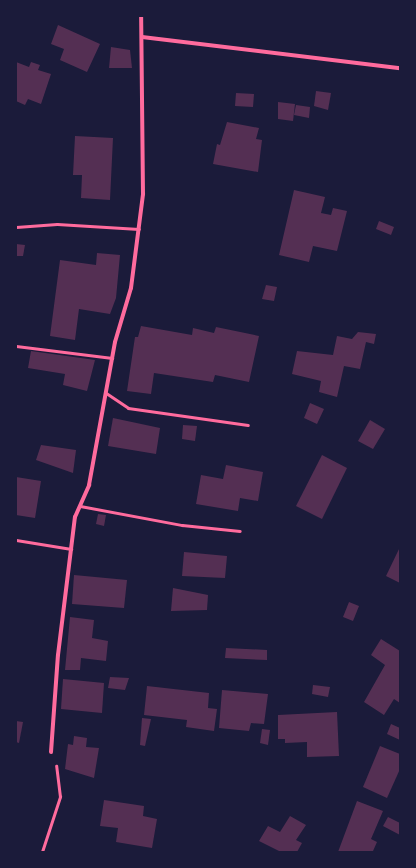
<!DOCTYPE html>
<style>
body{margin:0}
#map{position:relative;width:416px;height:868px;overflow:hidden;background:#1b1b3a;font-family:Signika,sans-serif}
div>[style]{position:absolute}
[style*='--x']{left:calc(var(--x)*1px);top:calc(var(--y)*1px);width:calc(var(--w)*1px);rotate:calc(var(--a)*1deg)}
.building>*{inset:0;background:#542f53}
.path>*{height:2.5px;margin:-1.25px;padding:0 1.25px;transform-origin:1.25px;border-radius:1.25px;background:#ff6b9d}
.service>*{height:3px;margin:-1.5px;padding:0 1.5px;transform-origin:1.5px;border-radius:1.5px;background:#ff6b9d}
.minor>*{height:4px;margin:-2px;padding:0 2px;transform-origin:2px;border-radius:2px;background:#ff6b9d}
span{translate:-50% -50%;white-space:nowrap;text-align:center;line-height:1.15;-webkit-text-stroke:3px #1b1b3a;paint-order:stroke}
.frame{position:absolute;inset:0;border:17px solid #1b1b3a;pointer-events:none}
</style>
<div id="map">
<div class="building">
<div style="clip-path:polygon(58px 25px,100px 44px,87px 72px,60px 60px,64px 49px,51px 44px)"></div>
<div style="clip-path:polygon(111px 47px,130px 50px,132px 68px,109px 68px)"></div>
<div style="clip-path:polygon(16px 62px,29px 67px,31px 62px,40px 65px,38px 70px,51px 74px,41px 104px,28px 99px,25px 105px,16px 101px)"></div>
<div style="clip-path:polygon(316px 91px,331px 93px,328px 110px,314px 106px)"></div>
<div style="clip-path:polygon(236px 93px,254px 94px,253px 107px,235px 106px)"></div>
<div style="clip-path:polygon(278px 102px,295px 104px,293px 121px,278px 119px)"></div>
<div style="clip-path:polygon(296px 105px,310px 107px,309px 118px,294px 115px)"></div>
<div style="clip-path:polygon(227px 122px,259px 128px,256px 139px,262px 140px,258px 172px,213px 164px,217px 144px,220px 145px)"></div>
<div style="clip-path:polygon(75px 136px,113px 138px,110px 200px,81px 198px,82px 175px,73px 175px)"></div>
<div style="clip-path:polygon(294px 190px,325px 197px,321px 213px,331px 215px,333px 208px,347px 211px,337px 251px,313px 246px,309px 262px,279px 255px)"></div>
<div style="clip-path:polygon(379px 221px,394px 227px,391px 235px,376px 229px)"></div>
<div style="clip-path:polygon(16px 244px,25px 245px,23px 256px,16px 256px)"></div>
<div style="clip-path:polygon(97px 253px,120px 255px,116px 298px,110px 314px,79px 309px,75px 340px,50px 336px,60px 260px,96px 265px)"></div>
<div style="clip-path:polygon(266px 285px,277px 287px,274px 301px,262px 299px)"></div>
<div style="clip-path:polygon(141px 326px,192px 335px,193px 328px,214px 333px,216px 327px,259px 336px,249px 382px,215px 375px,213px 382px,154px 373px,151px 394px,127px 391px,135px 337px,138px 337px)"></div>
<div style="clip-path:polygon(358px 332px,376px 334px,374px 344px,366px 342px,360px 369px,344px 366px,337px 397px,319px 392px,321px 381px,292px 374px,297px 351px,333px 355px,337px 336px,352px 339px)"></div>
<div style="clip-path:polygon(31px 351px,95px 360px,87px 391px,63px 385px,65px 374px,28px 368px)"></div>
<div style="clip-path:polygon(310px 403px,324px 409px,317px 424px,304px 418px)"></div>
<div style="clip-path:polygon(113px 418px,160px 428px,156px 454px,108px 446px)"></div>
<div style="clip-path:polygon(370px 420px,385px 429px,373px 449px,358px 441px)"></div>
<div style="clip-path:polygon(183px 425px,197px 426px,195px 441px,182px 439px)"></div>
<div style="clip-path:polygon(41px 445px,76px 450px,73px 473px,36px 460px)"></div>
<div style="clip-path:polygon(322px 455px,347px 468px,322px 519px,296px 506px)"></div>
<div style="clip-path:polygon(226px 465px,263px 472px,258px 501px,240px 498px,238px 511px,196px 504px,201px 475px,223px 479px)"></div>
<div style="clip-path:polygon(16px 477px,41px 481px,35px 518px,16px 515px)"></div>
<div style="clip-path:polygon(98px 514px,106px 515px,104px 526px,96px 524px)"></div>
<div style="clip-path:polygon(400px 547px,400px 583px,386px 576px)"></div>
<div style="clip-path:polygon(184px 552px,227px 556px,225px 578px,182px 576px)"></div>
<div style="clip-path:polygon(74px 575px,127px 580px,124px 608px,72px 604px)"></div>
<div style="clip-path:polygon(173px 588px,208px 595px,207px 610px,171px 611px)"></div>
<div style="clip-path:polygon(349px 602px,359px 606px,353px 621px,343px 617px)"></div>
<div style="clip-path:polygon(70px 617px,94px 620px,92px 638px,108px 641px,106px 661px,81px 658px,80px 670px,65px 670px)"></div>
<div style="clip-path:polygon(381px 639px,400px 651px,400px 703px,394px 699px,384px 715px,364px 702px,385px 665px,371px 655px)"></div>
<div style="clip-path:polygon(226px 648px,267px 650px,267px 660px,225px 658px)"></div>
<div style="clip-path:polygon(110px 677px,129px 678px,125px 690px,108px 688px)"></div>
<div style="clip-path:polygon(63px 679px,104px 683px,102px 713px,61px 709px)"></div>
<div style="clip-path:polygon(313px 685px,330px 687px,328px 697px,312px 694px)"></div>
<div style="clip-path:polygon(147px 686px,209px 693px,208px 708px,217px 709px,214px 731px,186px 727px,187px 720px,144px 715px)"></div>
<div style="clip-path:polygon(222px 690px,268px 694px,264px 724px,251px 723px,249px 731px,219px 728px)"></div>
<div style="clip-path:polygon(337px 712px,339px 756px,307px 757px,307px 742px,285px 743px,285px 739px,278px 739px,278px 715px)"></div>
<div style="clip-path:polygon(142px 718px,151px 719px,145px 746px,140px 745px)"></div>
<div style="clip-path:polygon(16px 721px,23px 722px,19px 743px,16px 742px)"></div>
<div style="clip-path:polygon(391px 724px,400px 728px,400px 740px,387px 734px)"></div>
<div style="clip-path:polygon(262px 729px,270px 730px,268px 745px,260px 743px)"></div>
<div style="clip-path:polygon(74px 736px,87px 738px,86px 747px,99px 748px,94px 778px,65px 769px,68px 744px,73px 745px)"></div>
<div style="clip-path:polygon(380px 746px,400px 754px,400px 769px,387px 798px,363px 787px)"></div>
<div style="clip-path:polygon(104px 800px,144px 806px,143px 816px,157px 819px,152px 848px,116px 842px,118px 828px,100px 826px)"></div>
<div style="clip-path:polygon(357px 801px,383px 811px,371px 839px,377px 842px,373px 851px,338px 852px)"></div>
<div style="clip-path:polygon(290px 816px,306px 825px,296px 840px,302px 843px,297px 852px,281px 852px,259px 841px,268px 826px,280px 832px)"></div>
<div style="clip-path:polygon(388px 817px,400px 823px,400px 835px,383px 826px)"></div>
</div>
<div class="path">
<div style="--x:42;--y:852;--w:58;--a:-71.9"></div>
<div style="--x:60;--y:797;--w:31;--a:-97"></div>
</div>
<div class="service">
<div style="--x:16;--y:227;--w:41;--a:-4.2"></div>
<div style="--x:57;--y:224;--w:82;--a:3.5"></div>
<div style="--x:16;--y:346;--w:97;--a:7.1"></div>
<div style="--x:106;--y:393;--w:27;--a:34"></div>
<div style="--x:128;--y:408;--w:121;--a:8.1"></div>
<div style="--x:80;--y:506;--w:104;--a:10.6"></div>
<div style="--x:182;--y:525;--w:58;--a:5.9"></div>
<div style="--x:16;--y:540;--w:56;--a:9.3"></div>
</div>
<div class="minor">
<div style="--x:142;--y:37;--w:260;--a:6.9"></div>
<div style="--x:51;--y:752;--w:97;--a:-85.9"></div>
<div style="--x:58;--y:655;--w:139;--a:-83"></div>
<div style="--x:75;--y:517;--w:35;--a:-66"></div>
<div style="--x:89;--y:485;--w:145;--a:-79.7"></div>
<div style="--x:115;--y:342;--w:56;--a:-73.5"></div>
<div style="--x:131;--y:288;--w:95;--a:-82.7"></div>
<div style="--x:143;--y:194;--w:178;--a:-90.6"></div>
</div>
<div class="frame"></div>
</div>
